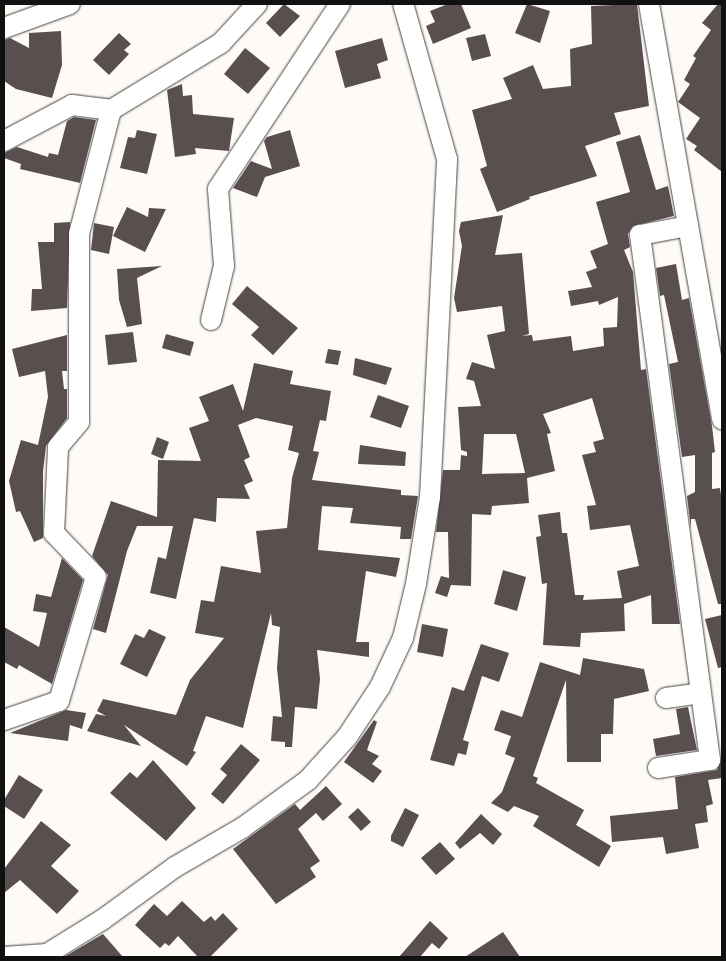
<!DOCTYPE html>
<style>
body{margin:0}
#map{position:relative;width:726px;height:961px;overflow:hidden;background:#fefaf6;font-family:"Crimson Pro",serif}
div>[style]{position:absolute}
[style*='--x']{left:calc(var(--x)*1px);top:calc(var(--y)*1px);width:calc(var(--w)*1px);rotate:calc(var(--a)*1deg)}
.building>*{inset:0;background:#594f4e}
.roads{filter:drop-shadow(0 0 1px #444) drop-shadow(0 0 1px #444)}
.street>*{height:20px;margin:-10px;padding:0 10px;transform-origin:10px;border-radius:10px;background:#fff}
span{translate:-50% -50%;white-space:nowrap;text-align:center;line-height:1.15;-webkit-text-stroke:5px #fff;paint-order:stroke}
.frame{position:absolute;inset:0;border:5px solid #111;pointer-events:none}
</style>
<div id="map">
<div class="building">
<div style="clip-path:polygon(284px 4px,300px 16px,280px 37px,266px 23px)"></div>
<div style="clip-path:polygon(448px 4px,461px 4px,471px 28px,433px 44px,426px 26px,435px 22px,430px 11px)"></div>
<div style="clip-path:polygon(527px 4px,550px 11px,540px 43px,515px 33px)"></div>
<div style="clip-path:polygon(637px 4px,649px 106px,614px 113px,621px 134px,585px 146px,597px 176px,529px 197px,530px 199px,497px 212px,480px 169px,487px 166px,472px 110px,512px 99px,503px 78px,533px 65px,543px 89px,571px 86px,570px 49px,592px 44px,591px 6px)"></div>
<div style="clip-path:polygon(718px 4px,722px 4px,722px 172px,694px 150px,697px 146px,686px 139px,700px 118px,678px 102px,690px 84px,684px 80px,696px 58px,693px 56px,711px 30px,702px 23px)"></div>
<div style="clip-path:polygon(61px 31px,62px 65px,52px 98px,16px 89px,4px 81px,4px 40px,10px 38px,29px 48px,29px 33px)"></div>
<div style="clip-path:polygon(119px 33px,131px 44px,124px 50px,129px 54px,109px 75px,93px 60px)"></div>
<div style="clip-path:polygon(485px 34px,491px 56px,472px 61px,466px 38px)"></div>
<div style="clip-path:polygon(382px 38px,388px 60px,377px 64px,381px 78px,345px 88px,335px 51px)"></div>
<div style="clip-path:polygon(245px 48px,270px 68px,248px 94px,224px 74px)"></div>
<div style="clip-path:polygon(182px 84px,183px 96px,192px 95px,193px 114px,234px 118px,229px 151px,195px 148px,196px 154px,175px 157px,167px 90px)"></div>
<div style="clip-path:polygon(74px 117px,96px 120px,80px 183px,20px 169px,21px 164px,4px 158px,4px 153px,17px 147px,48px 157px,49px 153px,58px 155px,67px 121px)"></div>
<div style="clip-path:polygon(137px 130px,157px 134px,147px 174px,120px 168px,128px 137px,135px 138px)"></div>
<div style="clip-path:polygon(290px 130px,300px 166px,265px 177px,257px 197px,233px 188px,251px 161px,272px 169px,264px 141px,267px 137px)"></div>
<div style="clip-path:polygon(evenodd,640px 135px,656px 190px,668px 186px,674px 216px,633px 226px,628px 234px,630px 247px,624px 250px,633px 272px,641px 370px,646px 369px,680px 624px,652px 624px,651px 595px,624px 604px,625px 631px,581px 633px,580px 647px,543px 645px,547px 583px,542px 584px,536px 537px,541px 536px,538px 515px,560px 512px,562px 533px,567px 533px,575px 595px,584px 595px,583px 600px,622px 598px,617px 571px,639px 566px,630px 525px,590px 530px,587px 506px,596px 505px,582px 455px,596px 452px,593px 442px,604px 439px,592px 398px,543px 414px,551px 433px,547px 434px,555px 471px,527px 478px,529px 503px,492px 506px,491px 515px,472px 514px,471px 586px,451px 585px,447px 597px,435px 593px,441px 576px,449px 578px,448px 532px,436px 532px,443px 470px,460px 470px,461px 455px,467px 456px,467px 452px,461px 450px,458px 407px,481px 406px,474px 381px,466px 379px,472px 362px,495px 369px,487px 335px,505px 331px,502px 306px,457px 312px,454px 298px,462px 246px,459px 231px,461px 222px,503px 215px,495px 255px,522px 253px,529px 334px,522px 336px,532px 335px,533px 341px,571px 336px,573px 351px,604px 346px,603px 328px,617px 327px,618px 297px,599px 305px,598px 301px,571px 306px,568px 291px,592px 287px,586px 272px,597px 268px,590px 251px,608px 244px,596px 202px,630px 192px,616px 142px,640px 135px,484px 434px,516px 434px,525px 473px,482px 474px,484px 434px)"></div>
<div style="clip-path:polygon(127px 207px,148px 217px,149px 208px,166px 209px,145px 252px,113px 236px)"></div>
<div style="clip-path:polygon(70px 222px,67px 308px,31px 311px,32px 289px,42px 289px,38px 242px,54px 242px,54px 223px)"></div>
<div style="clip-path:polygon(94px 223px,114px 227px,109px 254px,91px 250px)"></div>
<div style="clip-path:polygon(676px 264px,682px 300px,689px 298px,712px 426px,715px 452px,712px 453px,712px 489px,720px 488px,722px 503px,722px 604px,718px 604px,695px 519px,691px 519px,691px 529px,687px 496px,695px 492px,695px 455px,682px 457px,669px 364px,678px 362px,664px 295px,660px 296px,656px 268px)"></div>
<div style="clip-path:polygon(162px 266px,137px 278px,142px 324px,127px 327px,119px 300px,117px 269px)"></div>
<div style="clip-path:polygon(247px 286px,298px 328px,273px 355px,251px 335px,259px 327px,232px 304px)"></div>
<div style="clip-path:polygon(133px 332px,137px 362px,108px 365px,105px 335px)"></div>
<div style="clip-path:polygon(166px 334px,194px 342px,190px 356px,162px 348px)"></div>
<div style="clip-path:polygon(67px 335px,67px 371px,62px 371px,64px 389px,67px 389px,67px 418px,46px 446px,43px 472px,43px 538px,34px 542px,20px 511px,16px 512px,9px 481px,21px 440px,38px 445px,48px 397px,45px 371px,19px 377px,12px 349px)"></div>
<div style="clip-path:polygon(328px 349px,341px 351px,338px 365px,325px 363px)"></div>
<div style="clip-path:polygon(355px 358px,392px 368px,386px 385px,353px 375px)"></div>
<div style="clip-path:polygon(254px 363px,293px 371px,290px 384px,331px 391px,326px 421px,320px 420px,313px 451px,319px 452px,312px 480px,401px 490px,401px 495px,418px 496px,411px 539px,400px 539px,401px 527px,350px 523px,353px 508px,322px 506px,318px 550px,400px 558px,396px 577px,366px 571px,356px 642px,369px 642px,369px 657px,317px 650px,320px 679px,317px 709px,295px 707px,292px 747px,285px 747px,285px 742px,271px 741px,273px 716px,282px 717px,277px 668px,280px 627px,272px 625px,271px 613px,243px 728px,206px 716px,193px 751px,196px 752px,187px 766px,124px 725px,141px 746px,87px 731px,96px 714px,106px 716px,97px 711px,103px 699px,176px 715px,190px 680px,224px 638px,195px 633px,201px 600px,214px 602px,221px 566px,261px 573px,256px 531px,287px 528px,292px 478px,299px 453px,288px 450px,293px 426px,256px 418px,238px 425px,250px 457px,244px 460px,253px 481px,244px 485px,250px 499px,217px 498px,216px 522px,194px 518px,176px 599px,150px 593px,158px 557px,166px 559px,173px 526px,137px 526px,127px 551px,106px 633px,93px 629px,108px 575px,92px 556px,111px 501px,157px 517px,158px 460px,201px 461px,189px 428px,209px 421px,199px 397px,233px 384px,243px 411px)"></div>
<div style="clip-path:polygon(378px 395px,409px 406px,401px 428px,370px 417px)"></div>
<div style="clip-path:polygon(157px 437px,169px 442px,163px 459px,151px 454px)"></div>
<div style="clip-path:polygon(360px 445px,406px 452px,405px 466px,358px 464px)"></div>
<div style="clip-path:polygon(62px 558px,83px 580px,52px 684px,19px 665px,17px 669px,4px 662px,4px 627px,39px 647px,47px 613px,33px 611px,36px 594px,51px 597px)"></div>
<div style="clip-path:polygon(503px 570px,526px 577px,517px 611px,494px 604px)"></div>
<div style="clip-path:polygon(722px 615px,722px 667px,718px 668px,705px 619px)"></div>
<div style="clip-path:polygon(422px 624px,448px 629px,443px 657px,417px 652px)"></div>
<div style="clip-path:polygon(149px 629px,166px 637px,147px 677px,120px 664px,135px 634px,144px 638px)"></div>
<div style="clip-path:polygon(481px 644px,509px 653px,499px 682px,482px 676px,463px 740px,469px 742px,466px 755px,458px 753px,454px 766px,430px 760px,452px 687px,464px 691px)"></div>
<div style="clip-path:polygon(583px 658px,644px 669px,649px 691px,614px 699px,613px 734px,601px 734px,601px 762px,567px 762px,566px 680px,533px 776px,538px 778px,536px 783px,584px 810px,576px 825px,611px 846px,599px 867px,533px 826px,539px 816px,514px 806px,508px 812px,491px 803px,502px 792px,515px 758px,505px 754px,511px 736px,494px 730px,501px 710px,522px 717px,540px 662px,580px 675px)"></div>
<div style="clip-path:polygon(688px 707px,697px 750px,656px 756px,653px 739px,680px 734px,676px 709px)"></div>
<div style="clip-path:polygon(66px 710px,86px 713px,82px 729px,70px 725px,68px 741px,10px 733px)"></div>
<div style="clip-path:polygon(374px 720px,377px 722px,367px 750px,379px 756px,372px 764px,382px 771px,373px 783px,344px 762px)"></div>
<div style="clip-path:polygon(241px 744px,260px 760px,223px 804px,211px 794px,227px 775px,220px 769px)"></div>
<div style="clip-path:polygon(722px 754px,722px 778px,708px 780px,713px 804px,706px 806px,708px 822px,695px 824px,699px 848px,666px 854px,663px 837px,612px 842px,610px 816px,678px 809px,675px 777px,717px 770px)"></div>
<div style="clip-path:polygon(153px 760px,196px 808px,166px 841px,110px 793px,130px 772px,137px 778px)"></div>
<div style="clip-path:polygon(19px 775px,43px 790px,24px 819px,4px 806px,4px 800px)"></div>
<div style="clip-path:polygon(326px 786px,342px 804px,323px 821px,316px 813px,298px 829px,320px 861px,310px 868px,316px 877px,276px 904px,233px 849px,295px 804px,300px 810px)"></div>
<div style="clip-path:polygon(358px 808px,371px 822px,361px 831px,348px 817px)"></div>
<div style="clip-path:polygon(405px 808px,419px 815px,403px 847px,391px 841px,391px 836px)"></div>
<div style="clip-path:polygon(481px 814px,502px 834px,493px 845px,480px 833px,460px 849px,455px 843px)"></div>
<div style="clip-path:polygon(41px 821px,71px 845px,51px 866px,79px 891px,57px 914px,20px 880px,4px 893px,4px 869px)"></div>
<div style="clip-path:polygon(440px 842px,455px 859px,436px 875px,421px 858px)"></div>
<div style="clip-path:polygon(182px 901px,204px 922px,211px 916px,215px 921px,223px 913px,238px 929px,210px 957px,198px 957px,178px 936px,169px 946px,165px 943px,160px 948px,135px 925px,154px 904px,167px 916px)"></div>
<div style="clip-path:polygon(430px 921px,448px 938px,439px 949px,432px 943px,420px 957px,399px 957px)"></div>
<div style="clip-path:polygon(503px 932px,520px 957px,465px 957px)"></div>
<div style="clip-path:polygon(103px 934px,123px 957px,64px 957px)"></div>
</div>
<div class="roads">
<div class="street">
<div style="--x:649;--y:4;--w:422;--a:80"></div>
<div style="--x:4;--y:28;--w:70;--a:-20"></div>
<div style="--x:4;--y:141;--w:77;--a:-27.9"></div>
<div style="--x:72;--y:105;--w:39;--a:7"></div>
<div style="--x:211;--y:320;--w:56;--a:-76.5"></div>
<div style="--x:224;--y:266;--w:77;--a:-94.5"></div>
<div style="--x:218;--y:189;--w:222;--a:-56.6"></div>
<div style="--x:666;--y:698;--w:35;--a:-8"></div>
<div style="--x:4;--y:720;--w:58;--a:-19.1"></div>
<div style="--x:59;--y:701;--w:129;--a:-73.4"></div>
<div style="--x:96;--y:577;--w:61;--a:-133.7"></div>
<div style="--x:54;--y:533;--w:86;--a:-87.3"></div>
<div style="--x:58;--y:447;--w:33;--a:-50"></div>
<div style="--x:79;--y:422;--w:188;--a:-90"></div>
<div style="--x:79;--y:234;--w:128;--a:-75.5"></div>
<div style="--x:111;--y:110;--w:129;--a:-31.3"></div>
<div style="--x:221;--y:43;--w:53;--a:-47.3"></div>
<div style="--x:658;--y:768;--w:53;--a:-8.7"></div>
<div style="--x:710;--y:760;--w:530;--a:-97.59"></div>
<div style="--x:640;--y:235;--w:49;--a:-10.6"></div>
<div style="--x:4;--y:957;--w:43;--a:-4"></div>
<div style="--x:47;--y:954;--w:65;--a:-31.7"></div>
<div style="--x:102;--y:920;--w:90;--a:-36"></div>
<div style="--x:175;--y:867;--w:78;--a:-30.2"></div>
<div style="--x:242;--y:828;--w:82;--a:-36"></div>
<div style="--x:308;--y:780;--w:58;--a:-47.8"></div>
<div style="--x:347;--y:737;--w:60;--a:-56.6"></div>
<div style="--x:380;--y:687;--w:54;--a:-64.9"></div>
<div style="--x:403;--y:638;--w:56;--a:-76.5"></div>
<div style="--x:416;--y:584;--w:88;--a:-80.9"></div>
<div style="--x:430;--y:497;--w:338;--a:-87.1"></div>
<div style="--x:447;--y:159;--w:161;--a:-105.8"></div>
</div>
</div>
<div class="frame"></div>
</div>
